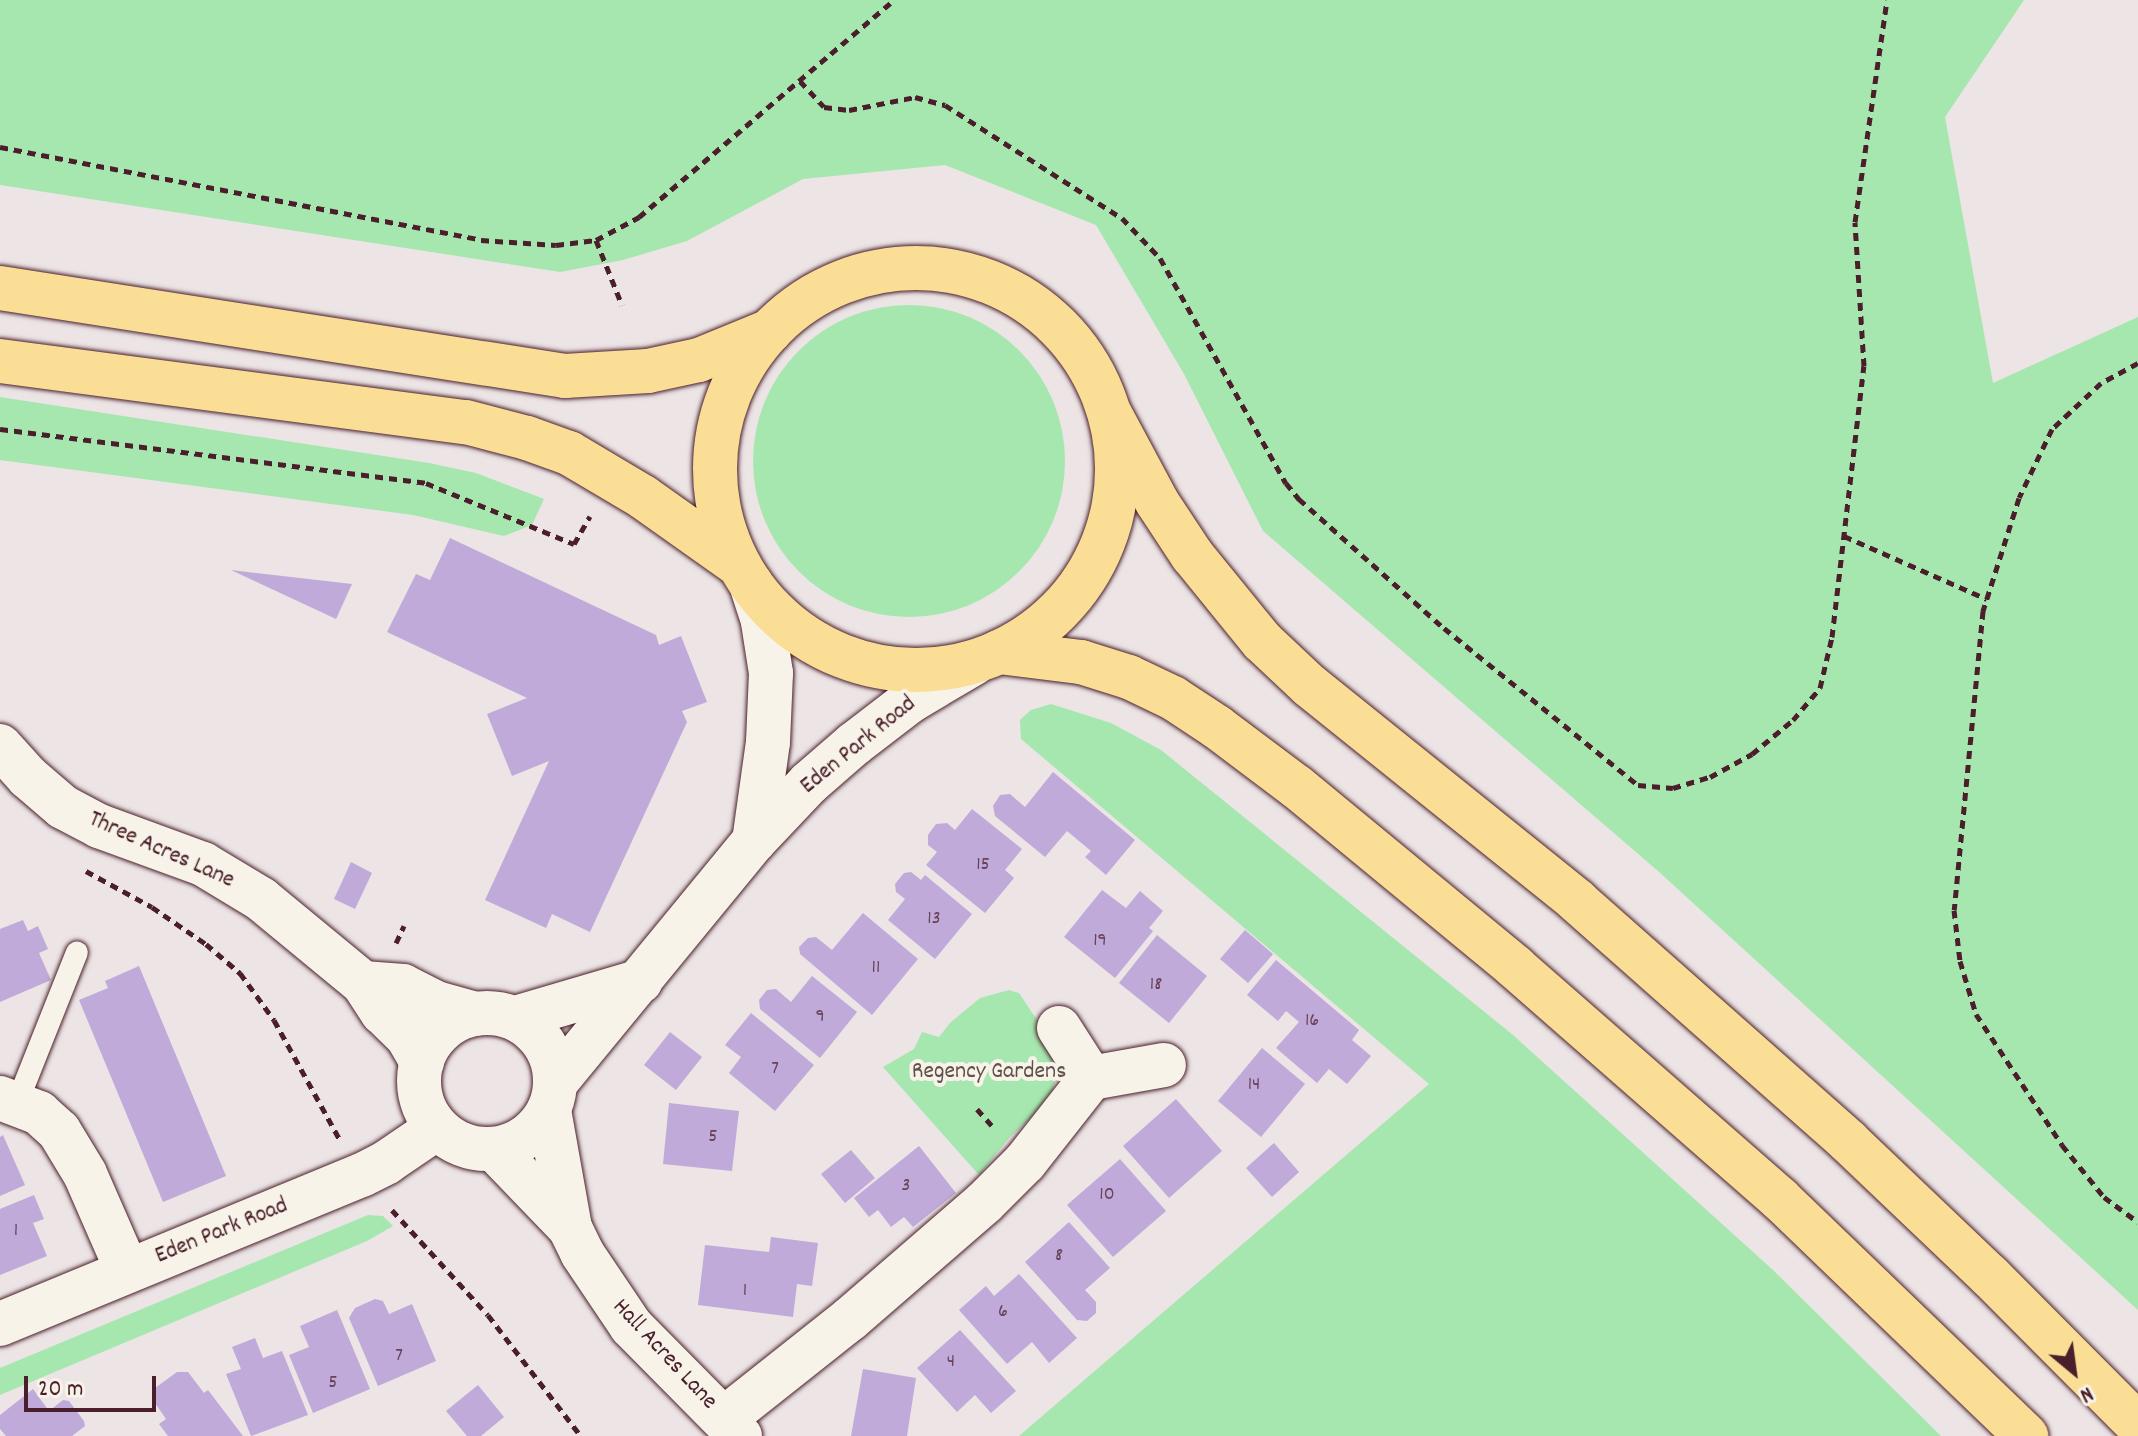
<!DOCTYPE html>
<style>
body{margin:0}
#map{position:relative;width:2138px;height:1436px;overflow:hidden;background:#ece4e5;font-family:Dekko,sans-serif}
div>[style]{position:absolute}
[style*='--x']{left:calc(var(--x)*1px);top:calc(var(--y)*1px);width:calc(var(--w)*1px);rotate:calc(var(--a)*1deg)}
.green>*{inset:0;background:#a6e7af}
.round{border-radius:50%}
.building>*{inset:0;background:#c0aad9}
.path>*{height:5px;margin-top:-2.5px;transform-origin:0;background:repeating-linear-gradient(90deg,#4a1f2b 0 8px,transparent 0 14px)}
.roads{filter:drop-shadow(0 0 2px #4a1f2b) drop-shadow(0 0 2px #4a1f2b)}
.lane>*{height:22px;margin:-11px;padding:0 11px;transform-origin:11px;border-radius:11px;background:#f7f3e8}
.street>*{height:44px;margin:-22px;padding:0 22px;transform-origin:22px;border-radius:22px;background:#f7f3e8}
.street>.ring{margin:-22px;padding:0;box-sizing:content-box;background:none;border:44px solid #f7f3e8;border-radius:50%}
.highway>*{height:44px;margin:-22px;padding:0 22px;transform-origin:22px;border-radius:22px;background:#fbde96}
.highway>.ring{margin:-22px;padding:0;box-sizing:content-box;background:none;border:44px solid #fbde96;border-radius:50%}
span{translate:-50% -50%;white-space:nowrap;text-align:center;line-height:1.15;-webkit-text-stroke:8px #f7f3e8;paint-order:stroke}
.number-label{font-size:20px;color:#684256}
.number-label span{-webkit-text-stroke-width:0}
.street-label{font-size:24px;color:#4a1f2b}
.park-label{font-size:24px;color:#61514c}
.north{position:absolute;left:2034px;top:1332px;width:80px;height:80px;-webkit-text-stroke:6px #f7f3e8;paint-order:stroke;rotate:151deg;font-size:22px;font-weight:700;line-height:32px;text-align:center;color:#4a1f2b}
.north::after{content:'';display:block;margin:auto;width:28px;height:36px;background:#4a1f2b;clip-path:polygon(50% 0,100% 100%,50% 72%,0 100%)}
.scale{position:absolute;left:24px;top:1376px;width:132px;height:36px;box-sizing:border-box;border:4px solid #4a1f2b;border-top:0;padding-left:10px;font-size:24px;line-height:28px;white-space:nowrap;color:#4a1f2b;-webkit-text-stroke:6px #f7f3e8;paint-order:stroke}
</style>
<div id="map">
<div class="green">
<div style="clip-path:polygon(0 0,2024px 0,1945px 117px,1993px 383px,2138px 317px,2138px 1310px,1658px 871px,1263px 531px,1184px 374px,1096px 225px,945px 165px,803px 179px,687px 241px,623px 260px,560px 272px,0 185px)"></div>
<div class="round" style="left:753px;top:305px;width:312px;height:312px"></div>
<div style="clip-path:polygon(0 397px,429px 463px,476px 473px,544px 499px,532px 525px,504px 536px,413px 515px,0 460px)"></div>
<div style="clip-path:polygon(1051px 704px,1111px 723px,1161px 750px,1513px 1035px,1773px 1270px,1941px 1436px,1019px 1436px,1429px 1084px,1021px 739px,1020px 720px,1031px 710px)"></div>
<div style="clip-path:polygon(1009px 990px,1019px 993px,1039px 1023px,1058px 1074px,1052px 1091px,1033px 1116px,1009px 1138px,979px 1175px,883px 1067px,914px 1049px,922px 1032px,939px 1037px,951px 1022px,980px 998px)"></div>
<div style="clip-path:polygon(368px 1215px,383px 1216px,393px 1226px,367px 1241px,0 1395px,0 1368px)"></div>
</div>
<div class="building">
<div style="clip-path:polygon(450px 538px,656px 635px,659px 645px,681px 636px,707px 702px,682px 711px,687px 722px,590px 932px,552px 914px,546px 928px,485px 900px,549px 761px,512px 776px,487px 714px,527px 698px,387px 632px,416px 574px,430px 580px)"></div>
<div style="clip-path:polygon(231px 570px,352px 584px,336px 619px)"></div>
<div style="clip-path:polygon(1053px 772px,1135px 840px,1106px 875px,1085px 857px,1091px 851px,1067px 831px,1045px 857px,995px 816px,993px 806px,1000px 795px,1010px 794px,1025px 807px)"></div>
<div style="clip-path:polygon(972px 809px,1022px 849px,1005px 870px,1014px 878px,985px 913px,926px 865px,937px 852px,928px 845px,928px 835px,936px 824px,947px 823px,955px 830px)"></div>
<div style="clip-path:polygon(351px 862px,372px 873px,355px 909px,334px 899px)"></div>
<div style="clip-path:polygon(911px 872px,921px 880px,925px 875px,972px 914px,935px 959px,888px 920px,905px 899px,896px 892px,895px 884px,904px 873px)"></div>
<div style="clip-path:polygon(1102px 890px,1126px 908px,1140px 891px,1163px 911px,1149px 928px,1153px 931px,1115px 978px,1064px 937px)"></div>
<div style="clip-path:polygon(863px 913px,918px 959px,872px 1015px,800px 954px,799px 947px,808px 938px,816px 937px,832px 950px)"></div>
<div style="clip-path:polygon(23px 920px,28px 931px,38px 926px,48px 949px,39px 953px,51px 980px,0 1002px,0 929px)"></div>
<div style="clip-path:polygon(1245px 930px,1273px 954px,1248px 983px,1220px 959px)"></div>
<div style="clip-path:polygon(1157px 935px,1207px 976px,1169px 1023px,1119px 983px)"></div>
<div style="clip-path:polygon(1276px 960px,1359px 1030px,1352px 1040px,1371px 1056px,1347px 1084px,1329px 1069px,1317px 1083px,1276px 1048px,1299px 1022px,1286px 1011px,1278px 1021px,1247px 995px)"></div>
<div style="clip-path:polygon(139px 966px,226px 1176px,163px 1202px,79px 1000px,108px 988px,105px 981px)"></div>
<div style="clip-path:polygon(812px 976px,857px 1012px,820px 1058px,760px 1009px,759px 1000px,767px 990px,776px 989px,791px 1002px)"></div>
<div style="clip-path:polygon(751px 1013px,814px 1065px,775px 1111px,729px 1073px,741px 1057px,725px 1045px)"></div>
<div style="clip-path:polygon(670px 1032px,702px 1057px,676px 1090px,644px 1065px)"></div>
<div style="clip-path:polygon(1262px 1048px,1305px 1084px,1261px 1137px,1218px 1101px)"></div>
<div style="clip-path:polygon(1176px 1099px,1222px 1151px,1169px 1198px,1123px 1146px)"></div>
<div style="clip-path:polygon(669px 1103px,739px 1111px,732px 1171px,663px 1164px)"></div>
<div style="clip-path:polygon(3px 1135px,25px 1185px,0 1196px,0 1137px)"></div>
<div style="clip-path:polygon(1274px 1143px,1299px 1172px,1272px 1197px,1246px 1168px)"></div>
<div style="clip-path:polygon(919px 1146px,956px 1193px,913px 1227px,904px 1217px,891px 1227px,878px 1210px,869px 1217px,854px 1198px)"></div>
<div style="clip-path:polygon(851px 1150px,875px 1178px,845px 1203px,821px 1174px)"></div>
<div style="clip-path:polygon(1120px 1159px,1166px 1211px,1113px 1257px,1067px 1205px)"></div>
<div style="clip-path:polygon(34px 1195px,44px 1219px,33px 1223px,47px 1256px,0 1275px,0 1209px)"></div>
<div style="clip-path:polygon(1069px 1222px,1110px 1268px,1085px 1290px,1096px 1302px,1096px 1313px,1087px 1321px,1077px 1320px,1025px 1262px)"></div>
<div style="clip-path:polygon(771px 1237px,818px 1243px,812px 1286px,797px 1284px,793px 1317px,698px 1305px,705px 1245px,769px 1252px)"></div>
<div style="clip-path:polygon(1019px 1274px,1077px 1338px,1049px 1363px,1032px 1342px,1007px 1364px,959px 1310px,986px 1286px,994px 1296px)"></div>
<div style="clip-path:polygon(375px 1299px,383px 1301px,389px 1314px,412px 1304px,436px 1361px,378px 1386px,349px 1318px,355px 1308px)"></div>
<div style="clip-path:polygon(337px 1310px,370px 1389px,313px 1413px,289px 1355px,309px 1347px,300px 1326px)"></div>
<div style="clip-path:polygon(960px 1330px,1016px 1391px,991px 1413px,975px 1395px,957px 1412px,917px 1368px)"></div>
<div style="clip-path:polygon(255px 1338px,263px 1358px,282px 1351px,308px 1415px,251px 1436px,226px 1374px,241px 1369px,232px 1347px)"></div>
<div style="clip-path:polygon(863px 1369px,916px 1378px,907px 1436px,851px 1436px)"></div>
<div style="clip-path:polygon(177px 1372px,188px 1372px,204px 1393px,208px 1390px,243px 1436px,168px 1436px,159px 1424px,166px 1419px,153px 1400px,155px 1388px)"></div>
<div style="clip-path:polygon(478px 1385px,504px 1417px,481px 1436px,467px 1436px,446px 1411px)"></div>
<div style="clip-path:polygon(33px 1389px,49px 1411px,63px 1400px,69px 1401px,84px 1421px,85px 1426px,72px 1436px,6px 1436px,0 1429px,0 1415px)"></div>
</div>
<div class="path">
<div style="--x:800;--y:81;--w:35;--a:47"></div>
<div style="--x:824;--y:107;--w:25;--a:7"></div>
<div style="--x:849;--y:110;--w:67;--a:-11.1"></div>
<div style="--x:915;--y:97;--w:31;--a:15"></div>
<div style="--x:945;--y:105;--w:210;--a:32.6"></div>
<div style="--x:1122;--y:218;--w:55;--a:46.5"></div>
<div style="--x:1160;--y:258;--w:258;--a:60.8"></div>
<div style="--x:1286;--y:483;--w:21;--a:51"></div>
<div style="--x:1299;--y:499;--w:194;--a:41.7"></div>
<div style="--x:1444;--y:628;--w:250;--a:39"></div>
<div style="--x:1638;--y:785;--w:35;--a:5"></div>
<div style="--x:1673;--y:788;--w:39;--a:-17"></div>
<div style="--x:1710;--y:777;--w:48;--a:-28.7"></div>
<div style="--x:1752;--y:754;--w:53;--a:-39.7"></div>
<div style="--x:1793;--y:720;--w:42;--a:-49.8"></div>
<div style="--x:1820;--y:688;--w:52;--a:-76.8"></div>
<div style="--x:1832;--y:637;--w:273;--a:-83.3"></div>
<div style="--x:1864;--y:366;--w:144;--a:-93.6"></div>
<div style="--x:1855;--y:222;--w:224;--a:-81.8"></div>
<div style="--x:0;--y:147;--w:490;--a:10.9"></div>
<div style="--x:481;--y:240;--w:75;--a:3.8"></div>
<div style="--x:556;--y:245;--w:40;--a:-7.1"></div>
<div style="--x:596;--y:240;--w:49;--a:-28.1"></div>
<div style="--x:639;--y:217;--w:335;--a:-40.4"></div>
<div style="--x:596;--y:240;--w:70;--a:68.2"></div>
<div style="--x:2138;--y:363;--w:42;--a:151.6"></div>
<div style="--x:2101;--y:383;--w:67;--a:136.8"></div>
<div style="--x:2052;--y:429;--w:76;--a:115.6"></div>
<div style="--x:2019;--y:498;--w:119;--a:107.7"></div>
<div style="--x:1983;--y:611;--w:300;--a:95.5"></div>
<div style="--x:1954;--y:910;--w:51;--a:83.3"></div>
<div style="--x:1960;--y:961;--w:55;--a:73.2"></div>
<div style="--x:1976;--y:1014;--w:157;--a:56.7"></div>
<div style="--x:2062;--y:1145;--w:67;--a:51.1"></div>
<div style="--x:2104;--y:1197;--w:42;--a:36.3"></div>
<div style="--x:0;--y:429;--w:429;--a:7.2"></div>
<div style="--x:426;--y:483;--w:160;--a:22.4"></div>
<div style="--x:574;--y:544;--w:32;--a:-60"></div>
<div style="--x:1844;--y:536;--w:156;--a:23.8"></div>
<div style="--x:86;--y:871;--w:75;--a:28.6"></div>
<div style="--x:152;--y:907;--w:65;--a:34.4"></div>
<div style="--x:206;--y:944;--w:45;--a:40.5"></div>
<div style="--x:240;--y:973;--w:58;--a:54.1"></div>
<div style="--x:274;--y:1020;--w:135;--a:61.2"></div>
<div style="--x:396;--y:943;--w:19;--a:-65"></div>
<div style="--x:977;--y:1109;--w:27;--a:48"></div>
<div style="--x:392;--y:1210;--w:142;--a:47.6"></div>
<div style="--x:488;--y:1315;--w:153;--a:52.5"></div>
</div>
<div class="roads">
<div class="lane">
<div style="--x:17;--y:1103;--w:162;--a:-68.3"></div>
</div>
<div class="street">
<div style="--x:751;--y:584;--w:40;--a:72"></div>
<div style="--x:763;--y:622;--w:52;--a:81.1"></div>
<div style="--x:771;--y:673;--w:69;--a:92.5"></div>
<div style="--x:768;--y:742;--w:100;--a:98"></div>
<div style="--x:0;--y:746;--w:42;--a:47.9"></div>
<div style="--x:28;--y:777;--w:46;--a:40.6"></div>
<div style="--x:63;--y:807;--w:41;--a:27.8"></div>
<div style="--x:99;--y:826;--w:111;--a:20.1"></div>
<div style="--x:203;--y:864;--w:68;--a:31.1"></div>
<div style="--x:261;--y:899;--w:132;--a:39.5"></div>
<div style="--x:363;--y:983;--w:35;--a:57"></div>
<div style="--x:382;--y:1012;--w:35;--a:44"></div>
<div style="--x:407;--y:1036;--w:30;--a:60"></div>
<div style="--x:363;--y:983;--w:40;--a:4.3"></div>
<div style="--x:403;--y:986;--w:37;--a:27"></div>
<div style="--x:436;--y:1003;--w:41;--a:15.4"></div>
<div class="ring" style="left:419px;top:1013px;width:92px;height:92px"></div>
<div style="--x:515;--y:1018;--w:131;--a:-16.4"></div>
<div style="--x:1059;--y:1028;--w:59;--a:57.4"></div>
<div style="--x:1091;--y:1078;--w:74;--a:-10.1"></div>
<div style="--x:556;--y:1082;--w:312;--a:-50.6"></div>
<div style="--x:754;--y:841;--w:80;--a:-46.5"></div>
<div style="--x:809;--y:783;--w:60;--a:-40.9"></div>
<div style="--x:854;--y:744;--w:71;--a:-37.5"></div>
<div style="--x:910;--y:701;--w:74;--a:-30.7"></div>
<div style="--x:0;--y:1098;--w:42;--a:21"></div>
<div style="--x:39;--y:1113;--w:27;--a:42"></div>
<div style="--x:59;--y:1131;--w:50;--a:58.8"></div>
<div style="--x:85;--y:1174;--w:105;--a:66.4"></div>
<div style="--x:549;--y:1110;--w:120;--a:79.9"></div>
<div style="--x:570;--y:1228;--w:28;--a:64"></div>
<div style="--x:582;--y:1253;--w:88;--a:56.1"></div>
<div style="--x:631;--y:1326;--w:155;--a:45.3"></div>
<div style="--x:494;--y:1149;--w:110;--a:46.1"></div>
<div style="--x:0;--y:1324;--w:391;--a:-22.4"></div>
<div style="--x:362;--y:1175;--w:28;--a:-27"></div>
<div style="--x:387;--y:1162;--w:60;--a:-34.2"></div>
<div style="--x:725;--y:1418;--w:159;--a:-38.4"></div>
<div style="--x:850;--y:1319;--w:177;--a:-40.9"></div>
<div style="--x:984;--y:1203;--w:58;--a:-45"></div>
<div style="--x:1025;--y:1162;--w:107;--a:-51.8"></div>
</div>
<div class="highway">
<div class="ring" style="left:715px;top:268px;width:358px;height:358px"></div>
<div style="--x:0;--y:288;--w:572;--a:8.85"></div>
<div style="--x:565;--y:376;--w:83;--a:-3.4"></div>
<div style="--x:648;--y:371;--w:52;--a:-12.2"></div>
<div style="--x:699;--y:360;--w:77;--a:-22.2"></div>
<div style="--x:0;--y:361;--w:470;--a:7.5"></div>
<div style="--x:466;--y:422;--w:63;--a:14.7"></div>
<div style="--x:527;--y:438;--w:45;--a:19.7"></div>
<div style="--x:569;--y:453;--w:86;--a:30.7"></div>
<div style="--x:643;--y:497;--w:118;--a:35.3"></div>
<div style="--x:1109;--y:412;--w:102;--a:61.9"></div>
<div style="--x:1157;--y:502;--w:64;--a:56.6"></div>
<div style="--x:1192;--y:555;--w:111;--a:50.9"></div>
<div style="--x:1262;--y:641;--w:66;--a:43.2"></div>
<div style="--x:1310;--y:686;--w:343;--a:38.8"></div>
<div style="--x:1577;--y:901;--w:362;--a:41.5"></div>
<div style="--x:1848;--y:1141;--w:196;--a:43.6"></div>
<div style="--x:1990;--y:1276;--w:210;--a:45.2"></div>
<div style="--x:999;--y:652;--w:83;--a:7"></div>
<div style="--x:1081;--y:662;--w:50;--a:17.4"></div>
<div style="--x:1129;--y:677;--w:49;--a:25.5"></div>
<div style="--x:1173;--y:698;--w:53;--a:33.4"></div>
<div style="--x:1217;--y:727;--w:100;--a:36.9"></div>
<div style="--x:1297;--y:787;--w:283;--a:39.5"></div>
<div style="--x:1515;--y:967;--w:352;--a:41.2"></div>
<div style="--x:1780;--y:1199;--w:342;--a:43.9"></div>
</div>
</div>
<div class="number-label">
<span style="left:983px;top:865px">15</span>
<span style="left:934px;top:919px">13</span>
<span style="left:1100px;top:941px">19</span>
<span style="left:876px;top:968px">11</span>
<span style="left:1156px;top:985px">18</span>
<span style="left:820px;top:1017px">9</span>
<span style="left:1312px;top:1021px">16</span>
<span style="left:775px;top:1069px">7</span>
<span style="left:1254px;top:1085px">14</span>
<span style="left:713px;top:1137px">5</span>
<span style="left:906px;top:1186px">3</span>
<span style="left:1107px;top:1195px">10</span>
<span style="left:16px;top:1231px">1</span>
<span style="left:1059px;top:1256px">8</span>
<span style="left:745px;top:1291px">1</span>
<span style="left:1003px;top:1312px">6</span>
<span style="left:399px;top:1356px">7</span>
<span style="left:951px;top:1362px">4</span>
<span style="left:333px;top:1383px">5</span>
</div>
<div class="street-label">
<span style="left:859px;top:746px;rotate:-39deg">Eden Park Road</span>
<span style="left:161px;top:851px;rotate:24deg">Three Acres Lane</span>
<span style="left:222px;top:1232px;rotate:-22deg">Eden Park Road</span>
<span style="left:664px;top:1355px;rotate:47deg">Hall Acres Lane</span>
</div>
<div class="park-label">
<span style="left:989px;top:1073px">Regency Gardens</span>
</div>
<div class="north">N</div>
<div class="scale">20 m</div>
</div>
